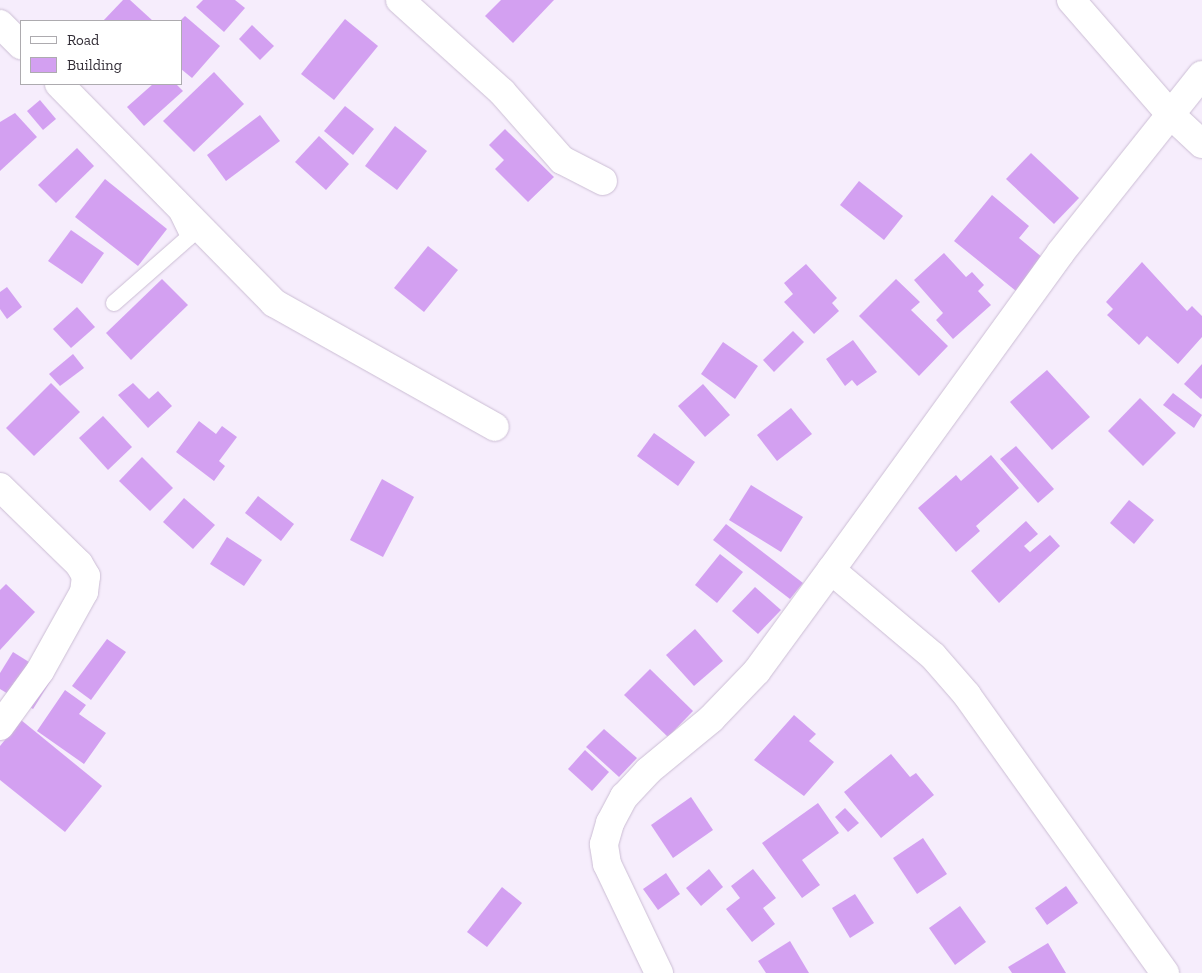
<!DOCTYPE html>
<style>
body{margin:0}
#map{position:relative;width:1202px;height:973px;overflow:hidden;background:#f6edfc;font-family:"Zilla Slab",serif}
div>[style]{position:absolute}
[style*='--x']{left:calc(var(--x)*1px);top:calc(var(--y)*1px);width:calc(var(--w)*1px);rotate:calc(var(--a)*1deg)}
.building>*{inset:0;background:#d3a0f1}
.roads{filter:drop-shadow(0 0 1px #cbbdd4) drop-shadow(0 0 1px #cbbdd4)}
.lane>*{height:16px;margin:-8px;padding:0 8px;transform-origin:8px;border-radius:8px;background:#fff}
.street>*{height:28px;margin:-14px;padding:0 14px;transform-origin:14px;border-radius:14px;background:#fff}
span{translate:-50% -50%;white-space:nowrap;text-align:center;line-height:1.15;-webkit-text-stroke:4.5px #fff;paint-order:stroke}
.legend{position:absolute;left:20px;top:20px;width:162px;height:65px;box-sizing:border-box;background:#fff;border:1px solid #adabaf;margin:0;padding:6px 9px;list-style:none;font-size:15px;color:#322d36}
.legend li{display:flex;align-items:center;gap:10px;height:25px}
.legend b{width:25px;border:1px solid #adabaf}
</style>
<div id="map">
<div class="building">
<div style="clip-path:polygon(123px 0,130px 0,153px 21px,103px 21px)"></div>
<div style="clip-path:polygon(203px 0,235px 0,245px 8px,224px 32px,196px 7px)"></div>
<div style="clip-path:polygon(501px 0,554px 0,513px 43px,485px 16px)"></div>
<div style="clip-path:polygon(185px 16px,220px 46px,192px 78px,181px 69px,181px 20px)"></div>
<div style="clip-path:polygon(345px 19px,378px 46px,334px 100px,301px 74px)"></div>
<div style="clip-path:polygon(252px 25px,274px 46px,260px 60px,239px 39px)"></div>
<div style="clip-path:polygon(214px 72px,244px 104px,194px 152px,163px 121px)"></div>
<div style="clip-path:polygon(153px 84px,176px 84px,183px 91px,144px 126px,127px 107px)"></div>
<div style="clip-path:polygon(40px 100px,56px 119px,43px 130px,27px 111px)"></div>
<div style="clip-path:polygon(345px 106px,374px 129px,353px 155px,324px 131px)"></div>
<div style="clip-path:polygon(15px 113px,37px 137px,0 171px,0 122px)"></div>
<div style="clip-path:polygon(260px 115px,280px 141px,226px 181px,207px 155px)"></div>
<div style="clip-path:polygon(395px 126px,427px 151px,397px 190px,365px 166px)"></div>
<div style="clip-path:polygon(505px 129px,554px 177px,528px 202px,495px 169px,504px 160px,489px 145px)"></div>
<div style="clip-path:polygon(319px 136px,349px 164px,326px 190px,295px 162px)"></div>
<div style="clip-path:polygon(77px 148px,94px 166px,56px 203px,38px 185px)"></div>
<div style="clip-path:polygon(1031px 153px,1079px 198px,1054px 224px,1006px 179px)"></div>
<div style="clip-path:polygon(105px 179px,167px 229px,138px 266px,75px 217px)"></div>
<div style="clip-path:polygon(859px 181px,903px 216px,884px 240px,840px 205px)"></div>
<div style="clip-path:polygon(992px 195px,1029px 226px,1019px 238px,1043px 258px,1016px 291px,954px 241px)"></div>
<div style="clip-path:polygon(71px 230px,104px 253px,82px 284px,48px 261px)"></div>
<div style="clip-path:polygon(428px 246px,458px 270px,424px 312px,394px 288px)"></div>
<div style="clip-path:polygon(944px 253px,966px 277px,972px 272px,984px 285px,978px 291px,991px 305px,953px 339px,936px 320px,943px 313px,914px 280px)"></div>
<div style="clip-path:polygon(1142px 262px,1187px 311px,1192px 306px,1202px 316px,1202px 337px,1178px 364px,1147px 336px,1139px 345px,1107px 315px,1113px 309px,1106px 302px)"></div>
<div style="clip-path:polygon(806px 264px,837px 298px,832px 303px,839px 311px,814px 334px,784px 302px,793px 294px,784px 283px)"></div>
<div style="clip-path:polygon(162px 279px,188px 305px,131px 360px,106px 333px)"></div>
<div style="clip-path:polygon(896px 279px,920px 302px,911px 310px,948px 346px,919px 376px,859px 316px)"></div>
<div style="clip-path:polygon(7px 287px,22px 307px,7px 319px,0 309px,0 292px)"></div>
<div style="clip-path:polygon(77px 307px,95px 327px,71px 348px,53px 329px)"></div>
<div style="clip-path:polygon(793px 331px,804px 342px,774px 372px,763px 360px)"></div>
<div style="clip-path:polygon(853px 340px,877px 372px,857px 386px,852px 380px,845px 386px,826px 359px)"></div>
<div style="clip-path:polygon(723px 342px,758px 366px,735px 399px,701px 374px)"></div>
<div style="clip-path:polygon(73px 354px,84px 368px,60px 386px,49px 374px)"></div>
<div style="clip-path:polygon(1202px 364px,1202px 398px,1201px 399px,1184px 384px)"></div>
<div style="clip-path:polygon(1047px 370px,1090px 417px,1052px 450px,1010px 402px)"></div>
<div style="clip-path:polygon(51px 383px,80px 412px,34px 456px,6px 428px)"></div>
<div style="clip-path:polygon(133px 383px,149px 399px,158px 391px,172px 406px,148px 428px,118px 395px)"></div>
<div style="clip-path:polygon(703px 384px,730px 415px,705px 437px,678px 406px)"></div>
<div style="clip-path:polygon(1173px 393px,1202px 415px,1194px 428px,1163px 405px)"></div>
<div style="clip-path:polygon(1140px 398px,1176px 433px,1143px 466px,1108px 431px)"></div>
<div style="clip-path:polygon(791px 408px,812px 434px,777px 461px,757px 435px)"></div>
<div style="clip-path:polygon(103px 416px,132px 447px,108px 470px,79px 438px)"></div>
<div style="clip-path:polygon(199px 421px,216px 434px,222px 426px,237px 437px,219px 461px,225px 466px,214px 481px,176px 452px)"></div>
<div style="clip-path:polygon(654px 433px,695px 462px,678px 486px,637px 456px)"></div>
<div style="clip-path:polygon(1016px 446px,1054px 489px,1038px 503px,1000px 459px)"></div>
<div style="clip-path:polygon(991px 455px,1019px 488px,976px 526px,980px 531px,956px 552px,918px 508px,956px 475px,961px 481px)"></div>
<div style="clip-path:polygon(142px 457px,173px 488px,150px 511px,119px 481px)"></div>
<div style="clip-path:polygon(382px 479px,414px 497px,383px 557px,350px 540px)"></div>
<div style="clip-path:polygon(751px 485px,803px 517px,781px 552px,729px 520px)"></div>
<div style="clip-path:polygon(258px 496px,294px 524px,281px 541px,245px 513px)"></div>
<div style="clip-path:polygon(184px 498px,215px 525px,193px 549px,163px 522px)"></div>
<div style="clip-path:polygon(1129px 500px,1154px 520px,1134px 544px,1110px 523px)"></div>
<div style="clip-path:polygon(1026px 521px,1038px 534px,1024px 546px,1030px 552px,1050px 535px,1060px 546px,999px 603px,971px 571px)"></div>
<div style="clip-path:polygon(726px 524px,803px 583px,790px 599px,713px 540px)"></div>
<div style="clip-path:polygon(227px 537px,262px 560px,244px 586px,210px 564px)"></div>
<div style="clip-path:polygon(720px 554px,743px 572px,717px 603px,695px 585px)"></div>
<div style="clip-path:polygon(6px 584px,35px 612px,0 650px,0 590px)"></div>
<div style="clip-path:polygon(755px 587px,781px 610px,758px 634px,732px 611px)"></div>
<div style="clip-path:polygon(695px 629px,723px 661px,694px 686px,666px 655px)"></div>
<div style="clip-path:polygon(107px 639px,126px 652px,91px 700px,72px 686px)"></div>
<div style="clip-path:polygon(13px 652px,53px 677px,33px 709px,0 689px,0 673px)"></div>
<div style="clip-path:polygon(650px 669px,693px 711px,668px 737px,624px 695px)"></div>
<div style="clip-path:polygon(65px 690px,86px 705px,79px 714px,106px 733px,84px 764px,37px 731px)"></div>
<div style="clip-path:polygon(794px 715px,816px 734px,809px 741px,834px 762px,804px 796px,754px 760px)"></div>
<div style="clip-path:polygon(21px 720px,102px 786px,65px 832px,0 780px,0 746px)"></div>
<div style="clip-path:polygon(604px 729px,637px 758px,619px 777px,586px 747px)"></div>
<div style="clip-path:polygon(585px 750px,609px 772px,592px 791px,568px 769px)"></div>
<div style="clip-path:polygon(891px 754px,910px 777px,916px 773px,934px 795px,881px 838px,844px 792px)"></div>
<div style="clip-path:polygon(691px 797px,713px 830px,673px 858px,651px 825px)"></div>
<div style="clip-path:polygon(818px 803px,839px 833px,802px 860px,820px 885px,802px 898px,762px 843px)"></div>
<div style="clip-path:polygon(845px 808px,859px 823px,848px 832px,835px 817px)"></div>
<div style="clip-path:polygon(923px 838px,947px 874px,917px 894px,893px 858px)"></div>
<div style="clip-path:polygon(709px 869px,723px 887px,701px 906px,686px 888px)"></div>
<div style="clip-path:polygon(753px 869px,776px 898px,763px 908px,775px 924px,752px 942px,726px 909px,740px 898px,731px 886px)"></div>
<div style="clip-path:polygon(666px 873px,680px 894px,658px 910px,643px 889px)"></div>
<div style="clip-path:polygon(1066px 886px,1078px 903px,1047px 925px,1035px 908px)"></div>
<div style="clip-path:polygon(502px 887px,522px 903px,487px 947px,467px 932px)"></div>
<div style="clip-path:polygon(855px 894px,874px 923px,850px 938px,832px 908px)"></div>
<div style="clip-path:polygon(960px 906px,986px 942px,955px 965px,929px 928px)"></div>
<div style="clip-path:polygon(790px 941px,809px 973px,766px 973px,758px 961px)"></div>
<div style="clip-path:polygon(1048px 943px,1066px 973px,1012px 973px,1008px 967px)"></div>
</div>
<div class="roads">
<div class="lane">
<div style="--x:114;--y:303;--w:100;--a:-41.3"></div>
<div style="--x:189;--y:237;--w:25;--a:-116"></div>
</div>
<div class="street">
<div style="--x:400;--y:0;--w:137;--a:42"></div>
<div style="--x:502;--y:92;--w:91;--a:48.6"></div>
<div style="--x:562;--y:160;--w:46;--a:27.1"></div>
<div style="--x:1071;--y:0;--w:154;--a:49"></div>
<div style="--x:1172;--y:116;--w:41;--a:43"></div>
<div style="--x:0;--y:24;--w:30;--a:45"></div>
<div style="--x:59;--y:84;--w:307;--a:45.5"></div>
<div style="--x:274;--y:303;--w:253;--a:29.3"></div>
<div style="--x:0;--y:487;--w:110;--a:44.3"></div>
<div style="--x:79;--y:564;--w:14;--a:60"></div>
<div style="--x:86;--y:576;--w:16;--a:97"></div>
<div style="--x:84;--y:592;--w:90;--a:119.1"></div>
<div style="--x:40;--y:671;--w:68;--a:126"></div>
<div style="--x:659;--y:973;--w:121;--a:-115.5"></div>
<div style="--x:607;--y:864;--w:20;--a:-99"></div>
<div style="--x:604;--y:844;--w:22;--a:-74"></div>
<div style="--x:610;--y:823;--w:30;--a:-62"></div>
<div style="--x:624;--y:797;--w:35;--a:-47"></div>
<div style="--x:648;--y:771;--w:82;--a:-39.5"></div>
<div style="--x:711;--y:719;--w:66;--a:-46.2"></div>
<div style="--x:757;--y:671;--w:125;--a:-53.8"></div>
<div style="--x:1165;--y:973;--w:341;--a:-125.5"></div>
<div style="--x:967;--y:695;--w:52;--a:-131.1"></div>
<div style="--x:933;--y:656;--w:133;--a:-139.9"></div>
<div style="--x:831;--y:570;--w:392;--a:-54.1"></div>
<div style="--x:1061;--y:252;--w:226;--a:-51.5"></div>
</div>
</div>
<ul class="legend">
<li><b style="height:6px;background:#fff"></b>Road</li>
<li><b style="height:14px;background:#d3a0f1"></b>Building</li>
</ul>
</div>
